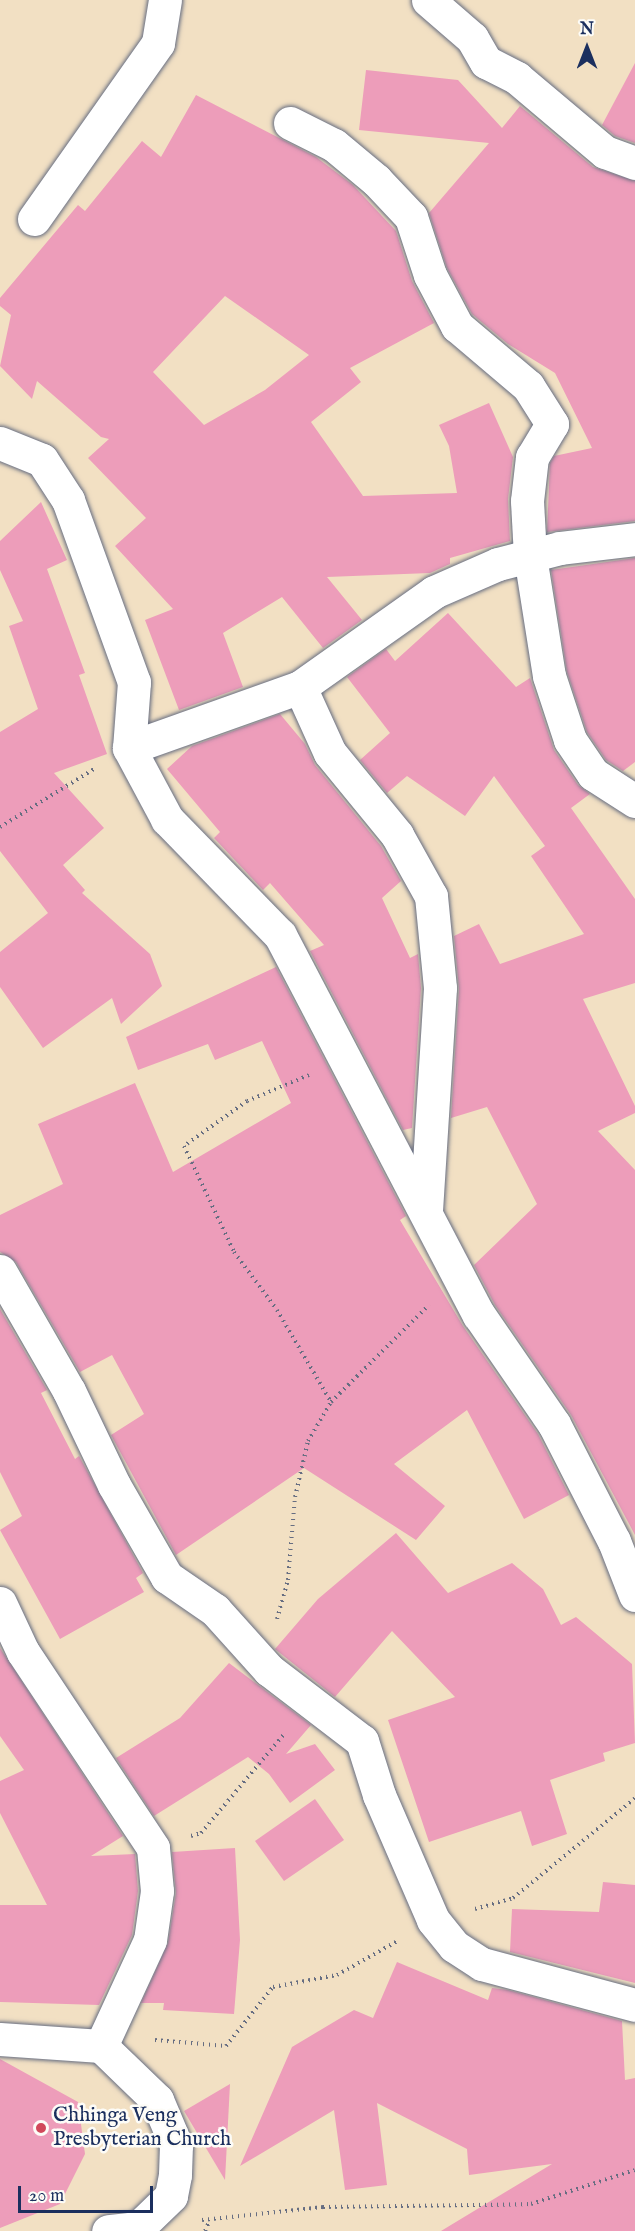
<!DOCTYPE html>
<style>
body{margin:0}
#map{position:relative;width:635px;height:2231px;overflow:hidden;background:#f2e0c3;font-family:"IM FELL English",serif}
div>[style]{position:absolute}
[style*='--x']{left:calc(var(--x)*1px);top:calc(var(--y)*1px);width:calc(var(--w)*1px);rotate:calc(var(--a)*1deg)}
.building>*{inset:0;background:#ed9dba}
.path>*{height:4px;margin-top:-2px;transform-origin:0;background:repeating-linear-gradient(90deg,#666d81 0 1.5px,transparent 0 6px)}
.roads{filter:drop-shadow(0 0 2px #666d81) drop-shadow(0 0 2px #666d81)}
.minor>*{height:33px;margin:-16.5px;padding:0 16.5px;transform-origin:16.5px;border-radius:16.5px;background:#fff}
.dots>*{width:16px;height:16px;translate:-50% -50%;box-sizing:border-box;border:3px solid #fdfcf7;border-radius:50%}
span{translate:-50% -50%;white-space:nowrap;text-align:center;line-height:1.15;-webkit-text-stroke:5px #fdfcf7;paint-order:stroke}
.poi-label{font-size:21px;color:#1b2f5e}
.left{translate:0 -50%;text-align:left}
.north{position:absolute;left:557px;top:18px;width:60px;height:60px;-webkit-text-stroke:4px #fdfcf7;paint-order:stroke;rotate:0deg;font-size:16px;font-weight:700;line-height:24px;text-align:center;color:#1b2f5e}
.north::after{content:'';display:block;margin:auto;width:21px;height:27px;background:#1b2f5e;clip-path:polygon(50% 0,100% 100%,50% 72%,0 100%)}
.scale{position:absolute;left:18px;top:2186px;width:135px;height:27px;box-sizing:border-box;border:3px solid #1b2f5e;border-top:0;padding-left:8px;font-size:18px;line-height:21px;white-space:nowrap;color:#1b2f5e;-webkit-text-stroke:4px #fdfcf7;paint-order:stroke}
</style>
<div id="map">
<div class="building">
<div style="clip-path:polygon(635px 63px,635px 143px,615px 136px,602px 125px)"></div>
<div style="clip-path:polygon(366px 70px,458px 80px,502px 128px,520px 106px,593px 167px,635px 181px,635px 521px,547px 532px,550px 463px,554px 456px,592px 448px,555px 373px,508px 344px,472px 314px,447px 268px,429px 213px,489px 143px,359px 130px)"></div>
<div style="clip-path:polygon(evenodd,196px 95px,316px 157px,353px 185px,396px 231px,412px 281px,434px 323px,350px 368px,361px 382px,311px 422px,363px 496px,457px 493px,449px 446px,439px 425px,489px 403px,513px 457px,508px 499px,510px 541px,450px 558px,450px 564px,430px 573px,327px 577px,362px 620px,323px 648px,282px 597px,223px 633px,243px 687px,179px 710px,145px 620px,173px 609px,115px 546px,146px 518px,88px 458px,109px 439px,101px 437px,37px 381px,32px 399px,0 366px,11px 315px,0 306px,0 298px,78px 205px,85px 211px,142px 141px,161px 157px,196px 95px,225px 296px,309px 355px,265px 390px,204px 425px,153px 372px,225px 296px)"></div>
<div style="clip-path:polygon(41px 502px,67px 560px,47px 569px,85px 673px,79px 675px,107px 754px,54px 773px,104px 828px,63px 865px,85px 890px,82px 893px,150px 954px,162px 986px,121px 1024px,112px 998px,43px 1048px,0 987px,0 952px,48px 913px,0 851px,0 732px,38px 709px,9px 626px,23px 621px,0 570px,0 541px)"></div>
<div style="clip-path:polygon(635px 558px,635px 762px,623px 771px,606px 760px,587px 732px,567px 672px,551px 570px)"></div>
<div style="clip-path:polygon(448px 613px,516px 687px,530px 678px,554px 750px,578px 785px,590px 794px,571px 808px,635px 899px,635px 983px,583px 999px,635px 1106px,635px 1113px,598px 1131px,635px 1170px,635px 1535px,571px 1415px,495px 1305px,474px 1265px,537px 1204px,487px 1107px,451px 1118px,459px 989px,454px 936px,479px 924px,500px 964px,584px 934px,531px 856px,545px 846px,494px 776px,465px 816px,407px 776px,387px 793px,360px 760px,390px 733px,347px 677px,386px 649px,395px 661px)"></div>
<div style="clip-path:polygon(280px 714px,305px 744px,315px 765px,381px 846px,401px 881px,382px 898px,410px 958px,418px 954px,421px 988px,412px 1128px,403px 1130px,310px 951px,324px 945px,270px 883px,263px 890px,214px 838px,220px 832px,167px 769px,192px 746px)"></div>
<div style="clip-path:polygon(276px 967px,406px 1216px,400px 1220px,463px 1326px,538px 1434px,569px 1495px,524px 1519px,467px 1410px,394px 1464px,445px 1506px,416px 1540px,304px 1468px,176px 1555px,111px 1435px,144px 1414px,112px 1355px,80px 1372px,16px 1262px,0 1252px,0 1215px,63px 1184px,38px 1124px,135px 1083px,173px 1172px,291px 1103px,262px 1041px,215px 1060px,208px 1044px,138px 1070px,126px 1037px)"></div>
<div style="clip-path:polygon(0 1309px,47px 1390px,41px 1393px,75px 1459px,79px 1456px,143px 1573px,136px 1578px,144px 1592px,60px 1639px,0 1530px,22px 1516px,0 1472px)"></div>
<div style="clip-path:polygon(396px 1533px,448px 1593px,512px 1563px,543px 1589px,561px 1625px,576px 1617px,632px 1664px,635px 1743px,603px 1753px,605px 1761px,550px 1780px,567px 1834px,532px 1846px,521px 1811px,429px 1842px,388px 1720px,455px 1697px,392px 1631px,335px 1697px,275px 1649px,318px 1599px)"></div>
<div style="clip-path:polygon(0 1648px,123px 1836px,91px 1856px,135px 1854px,138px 1891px,132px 1935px,99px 2005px,0 2002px,0 1905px,47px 1905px,0 1813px,0 1781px,24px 1770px,0 1736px)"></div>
<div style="clip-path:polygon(229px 1663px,311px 1725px,286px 1754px,315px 1744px,335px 1770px,290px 1803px,269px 1774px,248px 1757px,154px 1816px,116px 1758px,180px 1718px)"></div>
<div style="clip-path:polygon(315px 1799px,344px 1840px,284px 1881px,255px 1841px)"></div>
<div style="clip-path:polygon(235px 1848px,240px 1940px,234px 2014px,163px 2010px,164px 2003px,141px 2003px,168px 1943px,176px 1893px,172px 1852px)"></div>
<div style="clip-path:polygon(603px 1882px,635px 1885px,635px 1983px,510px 1952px,512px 1909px,599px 1912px)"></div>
<div style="clip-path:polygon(397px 1962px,488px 2000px,492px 1988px,508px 1990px,622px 2021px,625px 2080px,635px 2078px,635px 2231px,441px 2231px,552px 2164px,469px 2175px,467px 2149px,377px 2103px,387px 2185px,345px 2190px,334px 2110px,240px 2166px,292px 2047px,354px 2010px,373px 2018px)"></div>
<div style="clip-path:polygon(0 2059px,78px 2102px,85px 2154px,60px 2204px,0 2228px)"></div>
<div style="clip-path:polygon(230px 2084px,225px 2180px,184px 2111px)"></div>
</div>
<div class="path">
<div style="--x:0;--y:827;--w:110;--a:-31.7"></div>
<div style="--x:309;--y:1075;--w:67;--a:157.2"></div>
<div style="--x:247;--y:1101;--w:77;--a:144.5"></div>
<div style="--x:184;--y:1146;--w:117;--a:64.7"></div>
<div style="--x:234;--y:1252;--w:72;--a:53.4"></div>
<div style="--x:277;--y:1310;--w:107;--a:59.6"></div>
<div style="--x:277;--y:1619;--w:41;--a:-74.2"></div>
<div style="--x:288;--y:1580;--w:83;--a:-85.2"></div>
<div style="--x:295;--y:1497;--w:57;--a:-76.9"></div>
<div style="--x:308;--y:1441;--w:45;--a:-59.5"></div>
<div style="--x:331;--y:1402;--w:138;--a:-44.7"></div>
<div style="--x:191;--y:1836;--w:10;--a:-17"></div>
<div style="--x:201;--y:1833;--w:129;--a:-50"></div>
<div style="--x:475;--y:1909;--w:40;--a:-16"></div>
<div style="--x:513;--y:1898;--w:158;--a:-39.3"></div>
<div style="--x:155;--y:2040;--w:71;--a:4.8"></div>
<div style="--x:226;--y:2046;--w:75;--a:-51.5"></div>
<div style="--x:273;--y:1987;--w:65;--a:-10.6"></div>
<div style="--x:337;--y:1975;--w:71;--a:-29.4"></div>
<div style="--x:202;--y:2220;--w:122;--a:-6.1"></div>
<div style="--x:323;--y:2207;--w:208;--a:-0.8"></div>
<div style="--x:531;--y:2204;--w:109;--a:-18.1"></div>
<div style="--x:205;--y:2231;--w:10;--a:-66"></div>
</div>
<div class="roads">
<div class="minor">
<div style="--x:428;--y:0;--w:58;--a:40.8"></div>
<div style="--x:472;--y:38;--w:28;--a:60"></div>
<div style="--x:486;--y:62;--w:35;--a:27"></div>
<div style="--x:517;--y:78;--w:115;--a:40.1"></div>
<div style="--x:605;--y:152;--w:32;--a:20"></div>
<div style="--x:290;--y:123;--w:49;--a:26.6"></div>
<div style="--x:334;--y:145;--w:55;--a:39.8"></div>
<div style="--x:376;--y:180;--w:51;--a:46.6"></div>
<div style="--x:411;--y:217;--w:61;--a:71.9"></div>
<div style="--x:430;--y:275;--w:58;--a:62.1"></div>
<div style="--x:457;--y:326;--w:93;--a:40.2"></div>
<div style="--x:528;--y:386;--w:45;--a:57.7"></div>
<div style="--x:552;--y:424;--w:39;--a:121"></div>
<div style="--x:532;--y:457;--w:44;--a:96.5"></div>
<div style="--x:527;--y:501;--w:55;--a:86.9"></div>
<div style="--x:530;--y:556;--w:121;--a:81"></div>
<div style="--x:549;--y:676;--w:67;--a:71.8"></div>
<div style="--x:570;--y:740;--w:41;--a:55.9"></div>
<div style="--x:593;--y:774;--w:50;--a:32.7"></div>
<div style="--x:34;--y:219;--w:215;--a:-54.8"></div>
<div style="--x:158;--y:43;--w:44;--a:-80.8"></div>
<div style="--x:0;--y:443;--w:45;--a:22"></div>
<div style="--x:42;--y:460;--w:48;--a:57"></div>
<div style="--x:68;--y:500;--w:194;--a:70.1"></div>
<div style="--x:134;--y:682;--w:66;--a:94.3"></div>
<div style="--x:129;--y:748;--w:81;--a:61.8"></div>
<div style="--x:167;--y:819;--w:162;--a:45.8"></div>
<div style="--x:280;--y:935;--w:429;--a:62.4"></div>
<div style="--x:479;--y:1315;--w:132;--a:55.5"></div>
<div style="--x:554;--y:1424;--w:131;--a:62.9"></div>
<div style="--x:614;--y:1541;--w:58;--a:68.7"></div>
<div style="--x:300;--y:687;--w:72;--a:65.6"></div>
<div style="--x:330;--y:753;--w:106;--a:50.7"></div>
<div style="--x:397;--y:835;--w:70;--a:60.9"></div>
<div style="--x:431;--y:896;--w:92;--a:84.4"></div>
<div style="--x:440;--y:988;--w:224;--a:93.6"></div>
<div style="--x:129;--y:748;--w:182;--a:-19.6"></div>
<div style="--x:300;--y:687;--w:164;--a:-35.3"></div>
<div style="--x:434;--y:592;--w:70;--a:-23.6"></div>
<div style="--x:498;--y:564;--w:64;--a:-14.5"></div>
<div style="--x:560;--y:548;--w:76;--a:-6.8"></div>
<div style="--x:0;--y:1271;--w:138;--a:60.1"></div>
<div style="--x:69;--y:1391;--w:104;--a:64.4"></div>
<div style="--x:114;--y:1485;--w:106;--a:60.1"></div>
<div style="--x:167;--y:1577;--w:58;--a:34.5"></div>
<div style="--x:215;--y:1610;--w:81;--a:48"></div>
<div style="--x:269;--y:1670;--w:117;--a:37.4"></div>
<div style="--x:362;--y:1741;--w:57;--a:72.5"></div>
<div style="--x:379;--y:1795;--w:136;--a:66.6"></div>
<div style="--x:433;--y:1920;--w:33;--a:51"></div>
<div style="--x:454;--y:1946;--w:33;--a:33"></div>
<div style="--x:482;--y:1964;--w:158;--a:15"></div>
<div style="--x:0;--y:1603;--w:54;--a:64.9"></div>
<div style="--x:23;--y:1652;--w:235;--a:56.4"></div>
<div style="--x:153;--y:1848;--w:43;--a:84.7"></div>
<div style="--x:157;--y:1891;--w:49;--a:98.1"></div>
<div style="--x:150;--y:1940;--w:117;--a:114.8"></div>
<div style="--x:101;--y:2046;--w:78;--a:44"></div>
<div style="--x:157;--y:2100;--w:49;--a:67.1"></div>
<div style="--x:176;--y:2145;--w:30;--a:92"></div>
<div style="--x:175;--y:2175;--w:21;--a:101"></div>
<div style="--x:171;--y:2196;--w:46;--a:135.9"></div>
<div style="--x:138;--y:2228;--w:30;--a:174"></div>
<div style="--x:0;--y:2039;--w:101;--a:4"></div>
</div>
</div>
<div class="dots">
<div style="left:41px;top:2128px;background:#d1495b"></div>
</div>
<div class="poi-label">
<span class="left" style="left:53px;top:2128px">Chhinga Veng<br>Presbyterian Church</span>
</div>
<div class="north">N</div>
<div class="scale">20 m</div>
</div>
